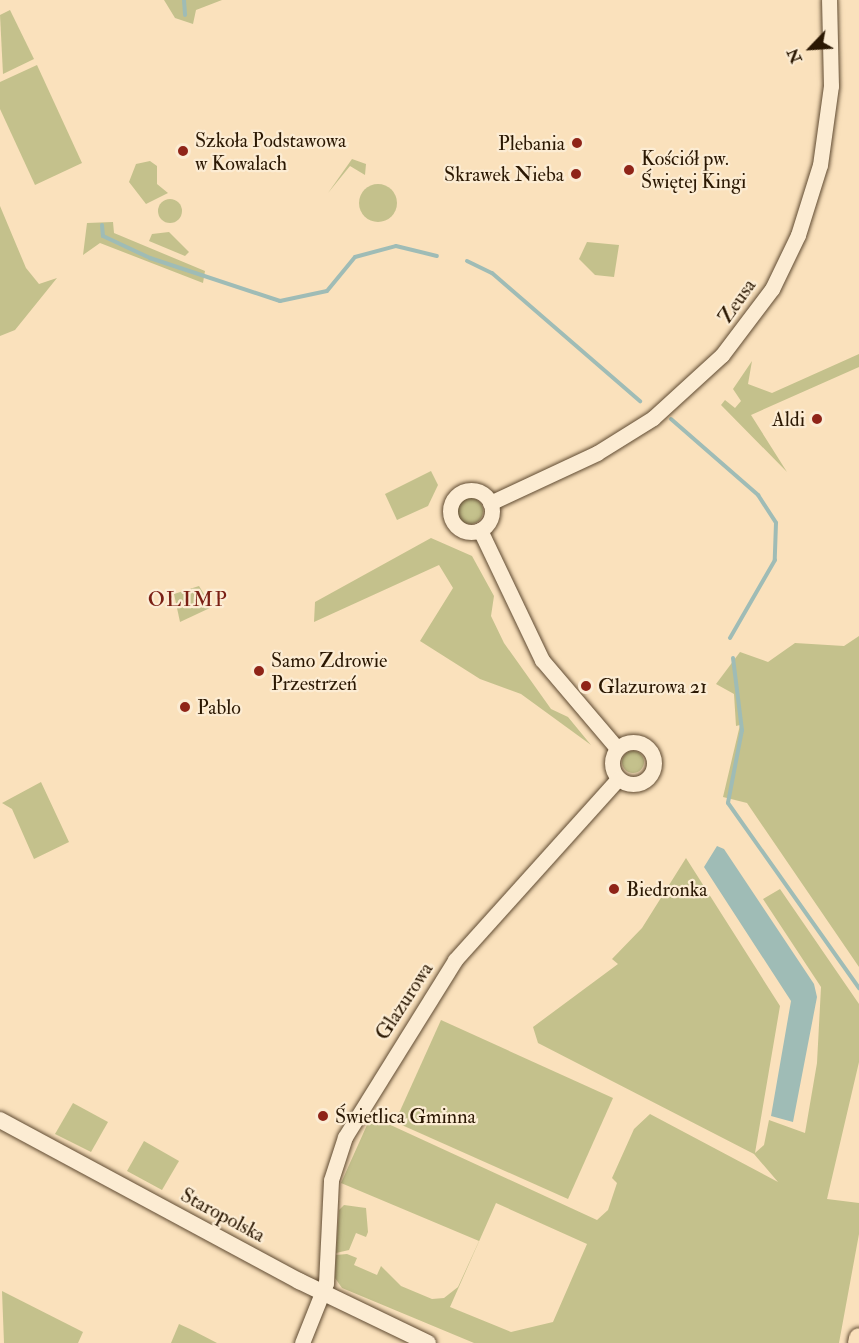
<!DOCTYPE html>
<meta charset="utf-8">
<style>
body{margin:0}
#map{position:relative;width:859px;height:1343px;overflow:hidden;background:#fae1bc;font-family:"IM FELL Double Pica",serif}
div>[style]{position:absolute}
[style*='--x']{left:calc(var(--x)*1px);top:calc(var(--y)*1px);width:calc(var(--w)*1px);rotate:calc(var(--a)*1deg)}
.green>*{inset:0;background:#c4c18c}
.round{border-radius:50%}
.water>*{inset:0;background:#9fbcb6}
.stream>*{height:4px;margin:-2px;padding:0 2px;transform-origin:2px;border-radius:2px;background:#9fbcb6}
.roads{filter:drop-shadow(0 0 2px #5f4a31) drop-shadow(0 0 2px #5f4a31)}
.tertiary>*{height:15px;margin:-7.5px;padding:0 7.5px;transform-origin:7.5px;border-radius:7.5px;background:#fcecd3}
.tertiary>.ring{margin:-7.5px;padding:0;box-sizing:content-box;background:none;border:15px solid #fcecd3;border-radius:50%}
.secondary>*{height:16px;margin:-8px;padding:0 8px;transform-origin:8px;border-radius:8px;background:#fcecd3}
.motorway>*{height:21px;margin:-10.5px;padding:0 10.5px;transform-origin:10.5px;border-radius:10.5px;background:#fae1bc}
.dots>*{width:16px;height:16px;translate:-50% -50%;box-sizing:border-box;border:3px solid #fcecd3;border-radius:50%}
span{translate:-50% -50%;white-space:nowrap;text-align:center;line-height:1.15;-webkit-text-stroke:4.5px #fcecd3;paint-order:stroke}
.poi-label{font-size:20px;color:#2b1803}
.left{translate:0 -50%;text-align:left}
.right{translate:-100% -50%;text-align:right}
.street-label{font-size:20px;color:#2b1803}
.neighbourhood-label{font-size:21px;color:#7a1f14;letter-spacing:1.5px}
.north{position:absolute;left:781px;top:18px;width:60px;height:60px;-webkit-text-stroke:4px #fcecd3;paint-order:stroke;rotate:245deg;font-size:16px;font-weight:700;line-height:24px;text-align:center;color:#2b1803}
.north::after{content:'';display:block;margin:auto;width:21px;height:27px;background:#2b1803;clip-path:polygon(50% 0,100% 100%,50% 72%,0 100%)}
</style>
<div id="map">
<div class="green">
<div style="clip-path:polygon(164px 0,222px 0,196px 10px,193px 24px,175px 18px)"></div>
<div style="clip-path:polygon(10px 10px,34px 59px,3px 74px,0 15px)"></div>
<div style="clip-path:polygon(37px 65px,82px 163px,35px 185px,0 109px,0 82px)"></div>
<div style="clip-path:polygon(352px 159px,366px 164px,365px 175px,350px 166px,328px 193px)"></div>
<div style="clip-path:polygon(150px 161px,157px 166px,157px 184px,168px 193px,146px 204px,129px 182px,136px 164px)"></div>
<div class="round" style="left:359px;top:184px;width:38px;height:38px"></div>
<div class="round" style="left:158px;top:199px;width:24px;height:24px"></div>
<div style="clip-path:polygon(0 206px,26px 268px,39px 284px,57px 278px,15px 330px,0 336px)"></div>
<div style="clip-path:polygon(113px 222px,114px 233px,205px 271px,203px 283px,100px 243px,83px 255px,87px 223px)"></div>
<div style="clip-path:polygon(169px 232px,189px 252px,185px 256px,149px 241px,152px 234px)"></div>
<div style="clip-path:polygon(587px 242px,619px 245px,614px 277px,595px 275px,579px 259px)"></div>
<div style="clip-path:polygon(859px 354px,859px 367px,751px 415px,787px 472px,721px 405px,725px 400px,735px 408px,741px 401px,733px 389px,752px 361px,748px 384px,772px 393px)"></div>
<div style="clip-path:polygon(431px 471px,438px 485px,428px 506px,397px 520px,385px 494px)"></div>
<div class="round" style="left:457px;top:498px;width:26px;height:26px"></div>
<div style="clip-path:polygon(431px 538px,472px 556px,494px 596px,491px 616px,504px 643px,551px 709px,568px 717px,591px 745px,521px 694px,480px 679px,420px 641px,453px 588px,439px 565px,314px 622px,315px 602px)"></div>
<div style="clip-path:polygon(199px 586px,212px 607px,180px 622px,174px 594px)"></div>
<div style="clip-path:polygon(859px 636px,859px 967px,747px 803px,723px 797px,740px 725px,736px 726px,734px 694px,716px 684px,740px 652px,768px 662px,795px 643px,844px 646px)"></div>
<div class="round" style="left:622px;top:751px;width:22px;height:22px"></div>
<div style="clip-path:polygon(41px 782px,69px 842px,34px 859px,12px 809px,2px 803px)"></div>
<div style="clip-path:polygon(evenodd,686px 858px,780px 1006px,755px 1153px,764px 1145px,769px 1120px,805px 1133px,817px 1063px,821px 987px,763px 899px,780px 889px,859px 1004px,859px 1062px,827px 1199px,859px 1203px,859px 1234px,839px 1343px,474px 1343px,342px 1288px,335px 1278px,336px 1255px,347px 1254px,357px 1258px,354px 1265px,377px 1275px,381px 1266px,401px 1286px,432px 1299px,444px 1298px,458px 1287px,479px 1241px,341px 1183px,371px 1116px,597px 1220px,608px 1210px,617px 1183px,612px 1178px,634px 1129px,650px 1114px,778px 1182px,754px 1154px,538px 1043px,533px 1027px,618px 964px,612px 959px,642px 928px,686px 858px,496px 1203px,587px 1244px,553px 1322px,511px 1332px,450px 1307px,496px 1203px)"></div>
<div style="clip-path:polygon(441px 1020px,613px 1098px,568px 1199px,395px 1122px)"></div>
<div style="clip-path:polygon(73px 1103px,108px 1122px,91px 1152px,55px 1134px)"></div>
<div style="clip-path:polygon(144px 1141px,179px 1161px,162px 1190px,127px 1171px)"></div>
<div style="clip-path:polygon(344px 1205px,366px 1208px,368px 1232px,366px 1237px,356px 1233px,349px 1250px,336px 1253px,339px 1210px)"></div>
<div style="clip-path:polygon(2px 1291px,83px 1332px,78px 1343px,4px 1343px)"></div>
<div style="clip-path:polygon(179px 1324px,190px 1329px,217px 1343px,171px 1343px)"></div>
</div>
<div class="water">
<div style="clip-path:polygon(717px 846px,724px 849px,814px 984px,817px 997px,793px 1122px,771px 1116px,791px 1001px,704px 867px)"></div>
</div>
<div class="stream">
<div style="--x:184;--y:0;--w:15;--a:86"></div>
<div style="--x:102;--y:225;--w:11;--a:85"></div>
<div style="--x:103;--y:236;--w:52;--a:25.1"></div>
<div style="--x:150;--y:258;--w:137;--a:18.3"></div>
<div style="--x:280;--y:301;--w:48;--a:-12"></div>
<div style="--x:327;--y:291;--w:44;--a:-50.5"></div>
<div style="--x:355;--y:257;--w:42;--a:-15"></div>
<div style="--x:396;--y:246;--w:42;--a:13.7"></div>
<div style="--x:467;--y:261;--w:28;--a:26"></div>
<div style="--x:492;--y:273;--w:196;--a:40.9"></div>
<div style="--x:671;--y:419;--w:116;--a:41.1"></div>
<div style="--x:758;--y:495;--w:33;--a:57"></div>
<div style="--x:776;--y:523;--w:37;--a:92"></div>
<div style="--x:775;--y:560;--w:90;--a:120"></div>
<div style="--x:733;--y:658;--w:73;--a:82.9"></div>
<div style="--x:742;--y:730;--w:74;--a:100.9"></div>
<div style="--x:728;--y:803;--w:227;--a:54.7"></div>
</div>
<div class="roads">
<div class="tertiary">
<div class="ring" style="left:450px;top:490px;width:27px;height:27px"></div>
<div style="--x:490;--y:503;--w:118;--a:-25"></div>
<div style="--x:597;--y:453;--w:66;--a:-32"></div>
<div style="--x:653;--y:418;--w:93;--a:-42.4"></div>
<div style="--x:722;--y:355;--w:83;--a:-52.9"></div>
<div style="--x:772;--y:289;--w:60;--a:-64.3"></div>
<div style="--x:798;--y:235;--w:73;--a:-72.6"></div>
<div style="--x:820;--y:165;--w:80;--a:-82.1"></div>
<div style="--x:831;--y:86;--w:86;--a:-91.3"></div>
<div style="--x:480;--y:530;--w:144;--a:64.5"></div>
<div style="--x:542;--y:660;--w:116;--a:49.6"></div>
<div class="ring" style="left:612px;top:742px;width:27px;height:27px"></div>
<div style="--x:302;--y:1343;--w:65;--a:-68.2"></div>
<div style="--x:326;--y:1283;--w:103;--a:-87.2"></div>
<div style="--x:331;--y:1180;--w:45;--a:-72"></div>
<div style="--x:345;--y:1137;--w:208;--a:-58.1"></div>
<div style="--x:455;--y:960;--w:244;--a:-48"></div>
</div>
<div class="secondary">
<div style="--x:0;--y:1120;--w:340;--a:28.3"></div>
<div style="--x:299;--y:1281;--w:143;--a:25.7"></div>
</div>
<div class="motorway">
<div style="--x:858;--y:1343;--w:5;--a:-79"></div>
</div>
</div>
<div class="dots">
<div style="left:577px;top:143px;background:#8f2418"></div>
<div style="left:183px;top:151px;background:#8f2418"></div>
<div style="left:629px;top:170px;background:#8f2418"></div>
<div style="left:576px;top:174px;background:#8f2418"></div>
<div style="left:817px;top:419px;background:#8f2418"></div>
<div style="left:259px;top:671px;background:#8f2418"></div>
<div style="left:586px;top:686px;background:#8f2418"></div>
<div style="left:185px;top:707px;background:#8f2418"></div>
<div style="left:614px;top:889px;background:#8f2418"></div>
<div style="left:323px;top:1116px;background:#8f2418"></div>
</div>
<div class="poi-label">
<span class="left" style="left:195px;top:152px">Szkoła Podstawowa<br>w Kowalach</span>
<span class="right" style="left:565px;top:143px">Plebania</span>
<span class="left" style="left:641px;top:170px">Kościół pw.<br>Świętej Kingi</span>
<span class="right" style="left:564px;top:174px">Skrawek Nieba</span>
<span class="right" style="left:805px;top:419px">Aldi</span>
<span class="left" style="left:271px;top:672px">Samo Zdrowie<br>Przestrzeń</span>
<span class="left" style="left:598px;top:686px">Glazurowa 21</span>
<span class="left" style="left:197px;top:707px">Pablo</span>
<span class="left" style="left:626px;top:889px">Biedronka</span>
<span class="left" style="left:335px;top:1116px">Świetlica Gminna</span>
</div>
<div class="street-label">
<span style="left:737px;top:301px;rotate:-55deg">Zeusa</span>
<span style="left:404px;top:1001px;rotate:-57deg">Glazurowa</span>
<span style="left:223px;top:1215px;rotate:28deg">Staropolska</span>
</div>
<div class="neighbourhood-label">
<span style="left:188px;top:600px">OLIMP</span>
</div>
<div class="north">N</div>
</div>
